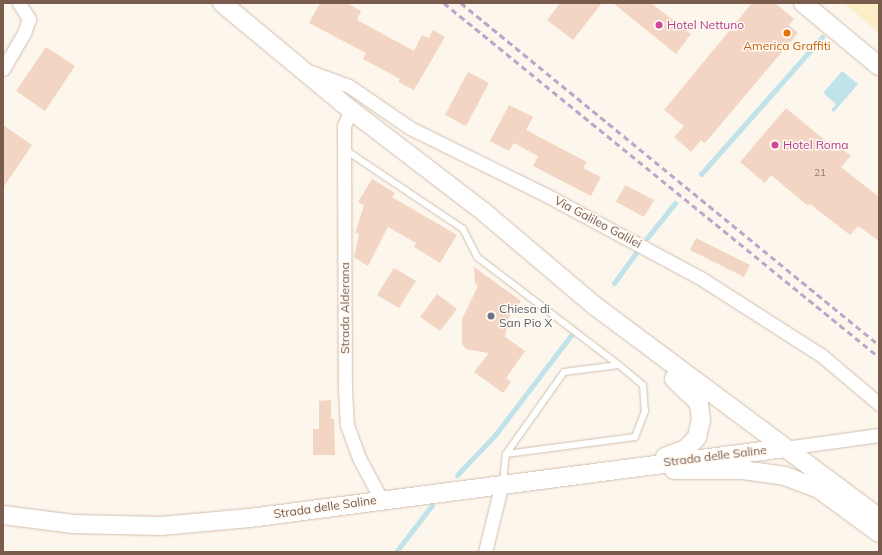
<!DOCTYPE html>
<style>
body{margin:0}
#map{position:relative;width:882px;height:555px;overflow:hidden;background:#fdf6ec;font-family:Mulish,sans-serif}
div>[style]{position:absolute}
[style*='--x']{left:calc(var(--x)*1px);top:calc(var(--y)*1px);width:calc(var(--w)*1px);rotate:calc(var(--a)*1deg)}
.sand>*{inset:0;background:#fcefc7}
.water>*{inset:0;background:#bfe3e8}
.stream>*{height:5px;margin:-2.5px;padding:0 2.5px;transform-origin:2.5px;border-radius:2.5px;background:#bfe3e8}
.building>*{inset:0;background:#f3d5c3}
.roads{filter:drop-shadow(0 0 1px #d1beb0) drop-shadow(0 0 1px #d1beb0)}
.lane>*{height:6px;margin:-3px;padding:0 3px;transform-origin:3px;border-radius:3px;background:#fff}
.street>*{height:13px;margin:-6.5px;padding:0 6.5px;transform-origin:6.5px;border-radius:6.5px;background:#fff}
.secondary>*{height:18px;margin:-9px;padding:0 9px;transform-origin:9px;border-radius:9px;background:#fff}
.rail>*{height:3px;margin-top:-1.5px;transform-origin:0;background:repeating-linear-gradient(90deg,#b9a8c9 0 6px,transparent 0 10px)}
.dots>*{width:11px;height:11px;translate:-50% -50%;box-sizing:border-box;border:2px solid #fffaf3;border-radius:50%}
span{translate:-50% -50%;white-space:nowrap;text-align:center;line-height:1.15;-webkit-text-stroke:3px #fffaf3;paint-order:stroke}
.number-label{font-size:10px;color:#987a6a}
.number-label span{-webkit-text-stroke-width:0}
.hotel-label{font-size:12px;color:#b23c85}
.left{translate:0 -50%;text-align:left}
.food-label{font-size:12px;color:#c56008}
.street-label{font-size:12px;color:#7a5c4d}
.worship-label{font-size:12px;color:#5b616d}
.frame{position:absolute;inset:0;border:4px solid #7a5c4d;pointer-events:none}
</style>
<div id="map">
<div class="sand">
<div style="clip-path:polygon(843px 3px,879px 3px,879px 33px,858px 15px)"></div>
</div>
<div class="water">
<div style="clip-path:polygon(842px 71px,858px 84px,834px 112px,831px 110px,836px 104px,823px 93px)"></div>
</div>
<div class="stream">
<div style="--x:701;--y:174;--w:183;--a:-48.5"></div>
<div style="--x:647;--y:238;--w:45;--a:-51.3"></div>
<div style="--x:614;--y:283;--w:37;--a:-54"></div>
<div style="--x:457;--y:475;--w:55;--a:-46.5"></div>
<div style="--x:495;--y:435;--w:127;--a:-52.7"></div>
<div style="--x:396;--y:552;--w:59;--a:-52.5"></div>
</div>
<div class="building">
<div style="clip-path:polygon(320px 3px,347px 3px,361px 11px,357px 20px,414px 51px,422px 35px,429px 38px,433px 30px,445px 37px,414px 90px,398px 82px,400px 79px,363px 59px,366px 53px,309px 23px)"></div>
<div style="clip-path:polygon(560px 3px,602px 3px,573px 40px,547px 20px)"></div>
<div style="clip-path:polygon(613px 3px,651px 3px,691px 34px,676px 54px)"></div>
<div style="clip-path:polygon(752px 3px,775px 3px,794px 19px,789px 25px,798px 33px,705px 143px,701px 140px,691px 152px,674px 137px,684px 126px,664px 110px)"></div>
<div style="clip-path:polygon(46px 47px,75px 66px,45px 111px,16px 91px)"></div>
<div style="clip-path:polygon(468px 72px,489px 83px,466px 126px,445px 115px)"></div>
<div style="clip-path:polygon(509px 105px,533px 117px,526px 130px,587px 162px,583px 168px,601px 177px,591px 196px,533px 166px,538px 156px,514px 143px,509px 151px,490px 141px)"></div>
<div style="clip-path:polygon(786px 108px,828px 143px,831px 140px,851px 156px,841px 167px,879px 197px,879px 241px,858px 226px,850px 235px,810px 204px,808px 206px,771px 175px,765px 183px,740px 162px)"></div>
<div style="clip-path:polygon(3px 125px,32px 145px,3px 188px)"></div>
<div style="clip-path:polygon(372px 179px,395px 193px,392px 197px,457px 235px,440px 263px,414px 247px,416px 243px,388px 227px,368px 266px,354px 257px,359px 234px,355px 233px,364px 205px,358px 202px)"></div>
<div style="clip-path:polygon(625px 185px,654px 200px,644px 217px,616px 202px)"></div>
<div style="clip-path:polygon(696px 238px,750px 265px,744px 277px,690px 250px)"></div>
<div style="clip-path:polygon(474px 267px,521px 301px,508px 319px,505px 337px,525px 351px,506px 378px,511px 382px,503px 393px,474px 372px,489px 353px,466px 349px,462px 344px,462px 319px,478px 286px,475px 283px)"></div>
<div style="clip-path:polygon(394px 268px,416px 281px,399px 308px,377px 295px)"></div>
<div style="clip-path:polygon(437px 294px,457px 309px,440px 331px,420px 317px)"></div>
<div style="clip-path:polygon(331px 400px,331px 419px,334px 419px,335px 455px,313px 455px,313px 429px,319px 429px,319px 401px)"></div>
</div>
<div class="roads">
<div class="lane">
<div style="--x:344;--y:149;--w:143;--a:33.9"></div>
<div style="--x:463;--y:229;--w:31;--a:63"></div>
<div style="--x:477;--y:257;--w:178;--a:37.3"></div>
<div style="--x:503;--y:482;--w:28;--a:-84"></div>
<div style="--x:506;--y:454;--w:100;--a:-54.7"></div>
<div style="--x:564;--y:372;--w:55;--a:-7.3"></div>
<div style="--x:619;--y:365;--w:31;--a:40"></div>
<div style="--x:643;--y:385;--w:26;--a:86"></div>
<div style="--x:645;--y:411;--w:28;--a:111"></div>
<div style="--x:635;--y:437;--w:130;--a:172.5"></div>
</div>
<div class="street">
<div style="--x:3;--y:69;--w:42;--a:-59.7"></div>
<div style="--x:24;--y:33;--w:15;--a:-70"></div>
<div style="--x:29;--y:19;--w:19;--a:-122"></div>
<div style="--x:311;--y:72;--w:40;--a:20.2"></div>
<div style="--x:349;--y:86;--w:74;--a:34.5"></div>
<div style="--x:410;--y:128;--w:154;--a:26.2"></div>
<div style="--x:548;--y:196;--w:175;--a:28.3"></div>
<div style="--x:702;--y:279;--w:141;--a:32.6"></div>
<div style="--x:821;--y:355;--w:76;--a:40.2"></div>
<div style="--x:351;--y:110;--w:17;--a:114"></div>
<div style="--x:344;--y:126;--w:263;--a:89.8"></div>
<div style="--x:345;--y:389;--w:36;--a:87"></div>
<div style="--x:347;--y:425;--w:35;--a:70"></div>
<div style="--x:359;--y:458;--w:47;--a:61.8"></div>
<div style="--x:785;--y:448;--w:95;--a:-7.9"></div>
<div style="--x:485;--y:552;--w:71;--a:-76.2"></div>
</div>
<div class="secondary">
<div style="--x:222;--y:3;--w:168;--a:39.7"></div>
<div style="--x:351;--y:110;--w:169;--a:37.5"></div>
<div style="--x:485;--y:213;--w:144;--a:40.2"></div>
<div style="--x:595;--y:306;--w:354;--a:36.7"></div>
<div style="--x:803;--y:3;--w:99;--a:39.7"></div>
<div style="--x:665;--y:457;--w:22;--a:-21"></div>
<div style="--x:686;--y:449;--w:16;--a:-47"></div>
<div style="--x:697;--y:437;--w:17;--a:-77"></div>
<div style="--x:701;--y:420;--w:17;--a:-97"></div>
<div style="--x:699;--y:403;--w:35;--a:-136"></div>
<div style="--x:674;--y:470;--w:69;--a:0"></div>
<div style="--x:743;--y:470;--w:42;--a:8.1"></div>
<div style="--x:785;--y:476;--w:36;--a:21"></div>
<div style="--x:819;--y:489;--w:74;--a:36.3"></div>
<div style="--x:3;--y:515;--w:71;--a:7.3"></div>
<div style="--x:73;--y:524;--w:88;--a:1.3"></div>
<div style="--x:161;--y:526;--w:89;--a:-5.1"></div>
<div style="--x:250;--y:518;--w:540;--a:-7.45"></div>
</div>
</div>
<div class="rail">
<div style="--x:444;--y:3;--w:561;--a:39.14"></div>
<div style="--x:461;--y:3;--w:540;--a:39.29"></div>
</div>
<div class="dots">
<div style="left:659px;top:25px;background:#d1479c"></div>
<div style="left:787px;top:33px;background:#e8710a"></div>
<div style="left:775px;top:145px;background:#d1479c"></div>
<div style="left:491px;top:316px;background:#6b7280"></div>
</div>
<div class="number-label">
<span style="left:820px;top:173px">21</span>
</div>
<div class="hotel-label">
<span class="left" style="left:667px;top:25px">Hotel Nettuno</span>
<span class="left" style="left:783px;top:145px">Hotel Roma</span>
</div>
<div class="food-label">
<span style="left:787px;top:46px">America Graffiti</span>
</div>
<div class="street-label">
<span style="left:598px;top:222px;rotate:28deg">Via Galileo Galilei</span>
<span style="left:345px;top:308px;rotate:-90deg">Strada Alderana</span>
<span style="left:715px;top:456px;rotate:-7deg">Strada delle Saline</span>
<span style="left:325px;top:507px;rotate:-8deg">Strada delle Saline</span>
</div>
<div class="worship-label">
<span class="left" style="left:499px;top:316px">Chiesa di<br>San Pio X</span>
</div>
<div class="frame"></div>
</div>
